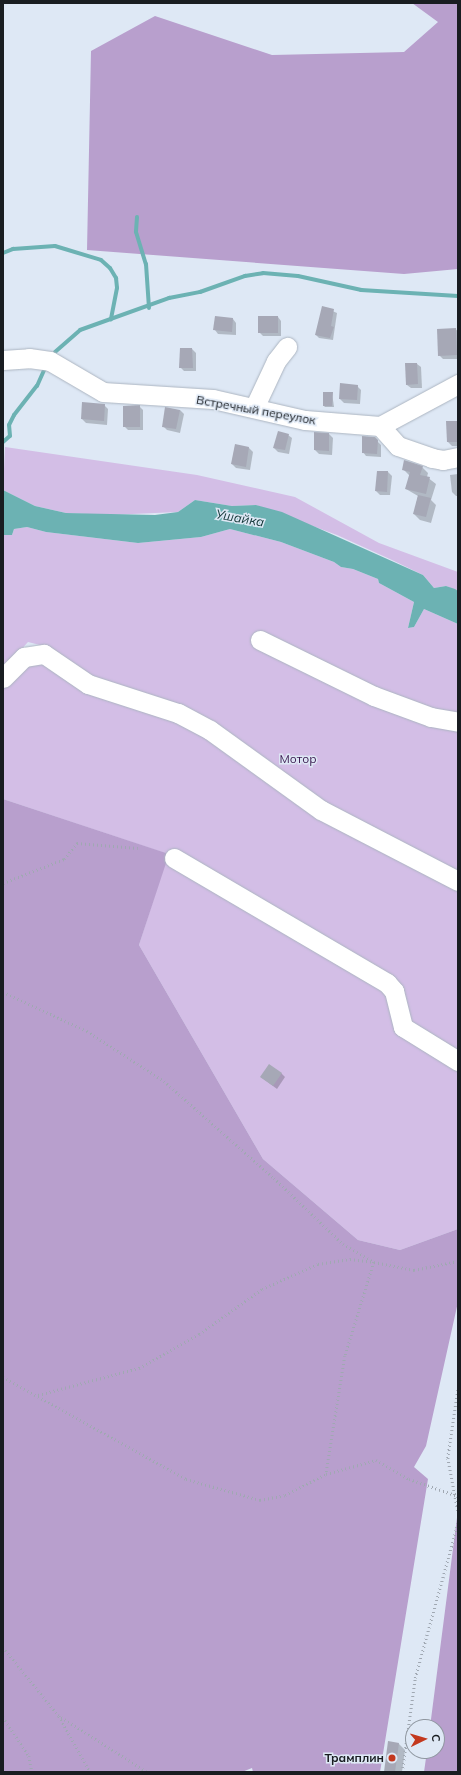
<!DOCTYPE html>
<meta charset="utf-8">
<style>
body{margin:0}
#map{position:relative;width:461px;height:1775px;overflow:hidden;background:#dee8f5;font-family:Mulish,sans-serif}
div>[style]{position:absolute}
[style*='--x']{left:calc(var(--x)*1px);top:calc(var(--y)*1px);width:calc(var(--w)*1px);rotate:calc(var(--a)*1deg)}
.green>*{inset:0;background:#d3bee6}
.forest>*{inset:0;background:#b89fcd}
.water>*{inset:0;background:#6cb2b3}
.shadow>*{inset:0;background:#0003}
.stream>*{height:4px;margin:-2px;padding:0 2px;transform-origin:2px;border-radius:2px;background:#6cb2b3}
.building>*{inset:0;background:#a6a8b6}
.path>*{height:2.5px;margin-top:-1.25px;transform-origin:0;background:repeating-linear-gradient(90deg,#a0a8b2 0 1px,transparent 0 4px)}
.roads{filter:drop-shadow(0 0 1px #acb5c1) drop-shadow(0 0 1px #acb5c1)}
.minor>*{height:19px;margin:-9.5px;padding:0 9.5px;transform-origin:9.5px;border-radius:9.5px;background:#fff}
.dots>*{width:11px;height:11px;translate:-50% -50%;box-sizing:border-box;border:2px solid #dee8f5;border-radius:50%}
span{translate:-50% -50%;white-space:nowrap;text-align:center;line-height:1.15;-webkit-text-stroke:3px #dee8f5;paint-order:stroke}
.street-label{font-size:12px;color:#191d21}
.park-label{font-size:12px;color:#3a1950}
.poi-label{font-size:12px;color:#191d21;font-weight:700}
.right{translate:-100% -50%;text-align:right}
.water-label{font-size:13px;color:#173a3b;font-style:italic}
.frame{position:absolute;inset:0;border:4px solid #191d21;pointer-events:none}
.north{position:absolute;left:405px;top:1719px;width:40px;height:40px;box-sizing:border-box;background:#dee8f5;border:1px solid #8f97a0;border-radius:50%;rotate:85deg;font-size:11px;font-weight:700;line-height:16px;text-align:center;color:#191d21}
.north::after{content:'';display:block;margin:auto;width:14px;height:18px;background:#c3381e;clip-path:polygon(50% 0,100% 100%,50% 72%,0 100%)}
</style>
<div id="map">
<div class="green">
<div style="clip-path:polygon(5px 447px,197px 475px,295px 497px,379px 543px,458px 572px,458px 591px,446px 586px,434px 588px,423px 575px,392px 560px,337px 535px,256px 505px,232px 506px,195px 500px,178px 512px,109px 515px,66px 513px,35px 506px,3px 490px)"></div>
<div style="clip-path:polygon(27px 527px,46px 532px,138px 543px,201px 537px,230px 529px,281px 542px,334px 562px,341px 567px,353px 569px,378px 579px,379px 583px,414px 602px,408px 628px,414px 627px,424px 609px,458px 624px,458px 1229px,400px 1250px,358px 1240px,263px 1159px,139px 945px,168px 854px,3px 799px,3px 683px,44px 646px,28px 642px,3px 669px,3px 535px,12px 535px,14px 529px)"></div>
</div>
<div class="forest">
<div style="clip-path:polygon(412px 3px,458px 3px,458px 269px,404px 274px,87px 250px,91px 51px,155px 16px,272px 55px,404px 52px,438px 22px)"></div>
<div style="clip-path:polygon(3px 799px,169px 854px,139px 945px,263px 1159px,358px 1240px,400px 1250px,458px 1229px,458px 1302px,426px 1446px,414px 1467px,428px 1479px,380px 1772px,253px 1772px,252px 1768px,242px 1772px,3px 1772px)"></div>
<div style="clip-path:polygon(458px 1510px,458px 1772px,424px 1772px,427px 1751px,437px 1751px,437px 1727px,430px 1727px)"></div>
</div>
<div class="water">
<div style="clip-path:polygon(3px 490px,35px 506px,66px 513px,155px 515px,178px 512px,195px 500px,232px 506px,256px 505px,282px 512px,423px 575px,434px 588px,446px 586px,455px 589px,458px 591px,458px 624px,424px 609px,414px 627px,408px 628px,414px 602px,379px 583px,378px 579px,353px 569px,341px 567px,334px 562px,281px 542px,230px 529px,201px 537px,138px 543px,46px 532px,27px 527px,14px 529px,12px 535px,3px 535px)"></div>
</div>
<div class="shadow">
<div style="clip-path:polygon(323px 307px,337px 313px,333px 340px,319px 338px,316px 335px)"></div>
<div style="clip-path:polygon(278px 317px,281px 321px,281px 336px,263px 336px,259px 332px)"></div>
<div style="clip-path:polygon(233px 319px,236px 323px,236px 335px,218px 334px,215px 330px)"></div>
<div style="clip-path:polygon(455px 329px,458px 331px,458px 359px,443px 359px,439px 355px)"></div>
<div style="clip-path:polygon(181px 349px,192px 349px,196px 353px,196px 371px,184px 371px,180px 367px)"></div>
<div style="clip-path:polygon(417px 364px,421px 367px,422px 388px,411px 388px,407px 385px)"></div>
<div style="clip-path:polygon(357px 386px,361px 390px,360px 404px,344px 403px,340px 399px)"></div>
<div style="clip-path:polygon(332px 393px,334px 407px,325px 407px,324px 406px)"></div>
<div style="clip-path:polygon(104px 405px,108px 409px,107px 425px,86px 423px,82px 419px)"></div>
<div style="clip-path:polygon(139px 406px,143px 410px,143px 430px,128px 430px,124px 426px)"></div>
<div style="clip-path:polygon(180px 410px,184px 414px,180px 433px,167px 430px,163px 426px)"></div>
<div style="clip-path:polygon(458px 422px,458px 446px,452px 446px,448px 442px)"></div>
<div style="clip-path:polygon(329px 434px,333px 438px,332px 455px,319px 454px,315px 450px)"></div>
<div style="clip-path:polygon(288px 435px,292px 438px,289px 454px,278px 452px,274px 448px)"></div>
<div style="clip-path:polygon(374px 438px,381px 445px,381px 457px,366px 456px,363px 452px)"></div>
<div style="clip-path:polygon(236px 446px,249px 448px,253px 452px,250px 470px,236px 468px,232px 464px)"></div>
<div style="clip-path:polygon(422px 467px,428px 473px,427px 477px,436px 484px,431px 500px,436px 505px,431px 523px,420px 520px,414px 514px,418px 496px,406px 489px,410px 476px,403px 469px)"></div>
<div style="clip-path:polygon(378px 472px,388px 472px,392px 476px,390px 495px,380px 495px,376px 491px)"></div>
<div style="clip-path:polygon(458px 474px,458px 496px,456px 496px,452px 492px,450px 475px)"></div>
<div style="clip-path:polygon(281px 1073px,285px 1077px,277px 1089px,261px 1077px)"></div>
<div style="clip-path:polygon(389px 1743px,399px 1744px,405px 1750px,402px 1772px,385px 1772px)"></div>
</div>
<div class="stream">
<div style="--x:137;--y:217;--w:15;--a:94"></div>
<div style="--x:136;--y:232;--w:34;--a:73"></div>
<div style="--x:146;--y:264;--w:44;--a:86.1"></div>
<div style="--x:3;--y:253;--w:11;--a:-22"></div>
<div style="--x:13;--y:249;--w:42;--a:-4.1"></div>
<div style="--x:55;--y:246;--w:48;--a:16.9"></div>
<div style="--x:101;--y:260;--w:12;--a:42"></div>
<div style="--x:110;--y:268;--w:12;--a:59"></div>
<div style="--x:116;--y:278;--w:10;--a:84"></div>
<div style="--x:117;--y:288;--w:32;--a:101"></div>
<div style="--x:55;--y:352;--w:33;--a:-41"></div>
<div style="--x:80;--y:330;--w:95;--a:-19.8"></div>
<div style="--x:169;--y:298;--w:32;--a:-11"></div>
<div style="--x:200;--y:292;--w:48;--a:-19.6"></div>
<div style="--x:245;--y:276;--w:18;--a:-9"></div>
<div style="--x:263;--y:273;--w:35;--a:5"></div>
<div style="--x:298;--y:276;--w:65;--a:12.5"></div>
<div style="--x:361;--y:290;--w:97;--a:3.5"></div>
<div style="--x:3;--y:442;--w:9;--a:-41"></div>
<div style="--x:10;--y:436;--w:11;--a:-95"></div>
<div style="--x:9;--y:425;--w:11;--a:-63"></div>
<div style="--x:14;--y:415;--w:37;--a:-52"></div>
<div style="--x:37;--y:386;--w:20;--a:-66"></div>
</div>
<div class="building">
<div style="clip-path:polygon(322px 306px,334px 309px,331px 326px,334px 327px,330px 338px,315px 335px)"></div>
<div style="clip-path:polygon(215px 316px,233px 318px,232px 332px,213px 330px)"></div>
<div style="clip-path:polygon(258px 316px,278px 316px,278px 333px,258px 333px)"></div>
<div style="clip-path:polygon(456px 328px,457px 355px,438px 356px,437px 329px)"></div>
<div style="clip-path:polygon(180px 348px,192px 348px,193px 368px,179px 368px)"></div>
<div style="clip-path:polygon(405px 363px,417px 363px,418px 384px,406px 385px)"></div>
<div style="clip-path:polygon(340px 383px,358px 385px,357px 400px,339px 399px)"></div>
<div style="clip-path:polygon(323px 392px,333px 392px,332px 406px,323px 406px)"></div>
<div style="clip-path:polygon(82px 402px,105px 404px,104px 421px,81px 419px)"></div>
<div style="clip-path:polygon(140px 405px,140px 427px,123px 427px,123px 406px)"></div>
<div style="clip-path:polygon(165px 407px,180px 410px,176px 429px,162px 427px)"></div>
<div style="clip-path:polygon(446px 421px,458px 421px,458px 442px,447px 442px)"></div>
<div style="clip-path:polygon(278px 431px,289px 434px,285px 450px,273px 448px)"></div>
<div style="clip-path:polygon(314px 432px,329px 433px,329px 451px,314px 450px)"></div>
<div style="clip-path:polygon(362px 436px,375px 437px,378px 440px,377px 454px,362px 453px)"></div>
<div style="clip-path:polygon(235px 444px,249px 447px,246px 467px,231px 464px)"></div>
<div style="clip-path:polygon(404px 460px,423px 466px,420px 475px,430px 477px,426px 494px,405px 489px,410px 472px,402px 470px)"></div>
<div style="clip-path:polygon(377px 471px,388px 471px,387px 492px,375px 491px)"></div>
<div style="clip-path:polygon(418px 495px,431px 498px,426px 517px,413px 514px)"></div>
<div style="clip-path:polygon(269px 1064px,282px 1073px,273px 1086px,260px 1077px)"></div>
<div style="clip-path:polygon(388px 1741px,399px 1743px,395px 1772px,384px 1772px)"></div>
</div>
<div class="path">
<div style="--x:3;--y:883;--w:66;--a:-21.5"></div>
<div style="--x:64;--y:859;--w:21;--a:-51"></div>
<div style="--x:77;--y:843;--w:61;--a:4.7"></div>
<div style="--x:3;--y:992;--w:93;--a:24.9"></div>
<div style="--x:87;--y:1031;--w:92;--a:33"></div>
<div style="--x:164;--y:1081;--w:147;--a:41.4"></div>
<div style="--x:274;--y:1178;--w:95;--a:43.7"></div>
<div style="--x:343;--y:1244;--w:36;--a:30"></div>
<div style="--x:374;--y:1262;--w:41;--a:11.3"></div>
<div style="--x:414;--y:1270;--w:45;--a:-11.6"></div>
<div style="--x:3;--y:1377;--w:210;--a:29.1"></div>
<div style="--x:186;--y:1479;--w:77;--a:15.8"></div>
<div style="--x:260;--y:1500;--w:25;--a:-11"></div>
<div style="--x:285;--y:1495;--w:46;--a:-27.1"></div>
<div style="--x:326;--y:1474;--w:52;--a:-15.6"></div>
<div style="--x:376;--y:1460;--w:38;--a:30"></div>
<div style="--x:409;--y:1479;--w:52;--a:19.1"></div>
<div style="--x:458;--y:1390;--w:69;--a:98.4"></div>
<div style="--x:448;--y:1458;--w:54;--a:79.3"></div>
<div style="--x:38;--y:1395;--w:105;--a:-15"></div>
<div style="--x:139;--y:1368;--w:69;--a:-29.5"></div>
<div style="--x:199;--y:1334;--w:77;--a:-35.5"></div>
<div style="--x:262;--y:1289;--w:61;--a:-24.1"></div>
<div style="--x:318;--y:1264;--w:32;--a:-9"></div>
<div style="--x:350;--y:1259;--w:24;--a:7"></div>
<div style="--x:374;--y:1262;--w:98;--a:107.1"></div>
<div style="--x:345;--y:1356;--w:120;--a:99.1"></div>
<div style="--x:3;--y:1647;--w:87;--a:51"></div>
<div style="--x:58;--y:1715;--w:106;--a:32.6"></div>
<div style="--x:59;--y:1716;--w:64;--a:61"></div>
<div style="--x:3;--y:1717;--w:47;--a:56.3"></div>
<div style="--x:29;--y:1756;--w:16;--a:79"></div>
<div style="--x:402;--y:1772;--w:95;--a:-82.1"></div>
<div style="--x:415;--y:1678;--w:162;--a:-74.6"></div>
</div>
<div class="roads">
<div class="minor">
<div style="--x:3;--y:360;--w:26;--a:-4"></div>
<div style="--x:29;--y:358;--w:21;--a:8"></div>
<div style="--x:50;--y:361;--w:61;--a:30.3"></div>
<div style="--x:103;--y:392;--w:110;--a:3.6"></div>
<div style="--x:213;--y:399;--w:94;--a:12.9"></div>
<div style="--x:305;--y:420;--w:75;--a:4.6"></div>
<div style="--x:380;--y:426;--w:27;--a:48"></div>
<div style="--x:398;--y:446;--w:36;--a:19"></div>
<div style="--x:432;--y:458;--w:11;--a:10"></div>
<div style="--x:443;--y:460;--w:15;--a:-11"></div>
<div style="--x:254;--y:408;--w:52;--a:-64.9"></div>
<div style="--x:276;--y:361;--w:18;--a:-52"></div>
<div style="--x:380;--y:426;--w:89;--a:-28.3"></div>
<div style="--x:260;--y:640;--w:127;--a:26.2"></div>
<div style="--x:374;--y:696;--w:61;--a:20.2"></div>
<div style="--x:431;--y:717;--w:27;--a:10"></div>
<div style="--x:3;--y:678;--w:30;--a:-45"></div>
<div style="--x:24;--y:657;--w:20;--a:-9"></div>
<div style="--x:44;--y:654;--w:53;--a:34.3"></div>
<div style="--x:88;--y:684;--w:95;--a:17.9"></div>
<div style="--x:178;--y:713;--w:36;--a:28"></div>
<div style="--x:210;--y:730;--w:137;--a:35.8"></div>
<div style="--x:321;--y:810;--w:154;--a:27.4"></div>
<div style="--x:174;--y:858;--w:247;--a:30.4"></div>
<div style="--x:387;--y:983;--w:11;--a:49"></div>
<div style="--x:394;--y:991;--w:37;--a:76"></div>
<div style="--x:403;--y:1027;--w:65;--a:31.7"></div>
</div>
</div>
<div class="dots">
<div style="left:392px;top:1758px;background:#c3381e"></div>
</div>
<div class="street-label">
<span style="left:256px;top:410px;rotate:10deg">Встречный переулок</span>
</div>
<div class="park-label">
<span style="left:298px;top:759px">Мотор</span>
</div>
<div class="poi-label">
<span class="right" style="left:384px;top:1758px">Трамплин</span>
</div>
<div class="water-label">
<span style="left:240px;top:518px;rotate:10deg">Ушайка</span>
</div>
<div class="frame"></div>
<div class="north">С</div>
</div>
